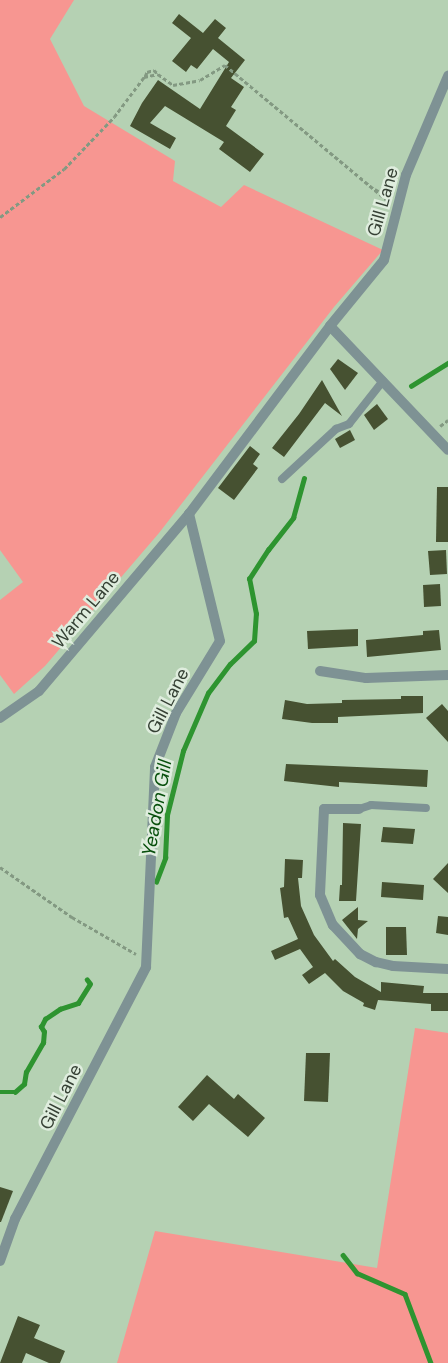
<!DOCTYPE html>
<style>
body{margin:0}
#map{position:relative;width:448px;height:1363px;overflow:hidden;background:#b5d1b3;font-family:"DM Sans",sans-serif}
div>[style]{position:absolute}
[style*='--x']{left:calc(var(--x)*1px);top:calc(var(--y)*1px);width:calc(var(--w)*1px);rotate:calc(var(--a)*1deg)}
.green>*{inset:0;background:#f79691}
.stream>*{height:4.5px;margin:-2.25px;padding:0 2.25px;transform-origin:2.25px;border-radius:2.25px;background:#2e9430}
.building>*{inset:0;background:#465131}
.path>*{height:2.5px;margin-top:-1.25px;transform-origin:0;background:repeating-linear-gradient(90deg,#839982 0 4px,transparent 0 6.5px)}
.service>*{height:8px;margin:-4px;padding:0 4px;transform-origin:4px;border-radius:4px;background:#7e9294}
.minor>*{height:10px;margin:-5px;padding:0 5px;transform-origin:5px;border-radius:5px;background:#7e9294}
span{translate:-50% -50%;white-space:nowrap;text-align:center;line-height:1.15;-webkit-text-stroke:5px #dfedde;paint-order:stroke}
.street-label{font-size:18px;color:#354034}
.water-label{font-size:19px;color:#08500d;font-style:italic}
</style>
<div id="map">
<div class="green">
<div style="clip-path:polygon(0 0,74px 0,50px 39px,84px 106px,175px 161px,173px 181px,221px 207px,244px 185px,383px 250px,334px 307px,159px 533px,45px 666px,14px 694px,0 675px,0 600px,23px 582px,0 550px)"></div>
<div style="clip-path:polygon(415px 1028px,448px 1033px,448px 1363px,117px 1363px,155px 1231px,377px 1268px)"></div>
</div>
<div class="stream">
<div style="--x:411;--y:386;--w:44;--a:-31.9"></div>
<div style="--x:156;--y:882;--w:26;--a:-69"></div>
<div style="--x:165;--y:858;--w:43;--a:-87.3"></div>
<div style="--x:167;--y:815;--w:66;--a:-76"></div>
<div style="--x:183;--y:751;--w:63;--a:-66.7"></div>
<div style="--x:208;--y:693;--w:36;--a:-53"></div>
<div style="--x:230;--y:664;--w:33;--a:-44"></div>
<div style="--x:254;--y:641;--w:27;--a:-86"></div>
<div style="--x:256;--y:614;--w:36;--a:-101"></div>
<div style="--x:249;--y:579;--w:35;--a:-57"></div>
<div style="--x:268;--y:550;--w:41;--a:-52"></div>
<div style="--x:293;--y:518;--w:41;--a:-74.6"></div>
<div style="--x:0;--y:1092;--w:15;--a:0"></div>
<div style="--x:15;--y:1092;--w:12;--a:-42"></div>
<div style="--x:24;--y:1084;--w:12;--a:-81"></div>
<div style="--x:26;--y:1072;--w:34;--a:-60"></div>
<div style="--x:43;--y:1043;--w:11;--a:-85"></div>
<div style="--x:44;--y:1032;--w:6;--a:-121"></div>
<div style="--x:41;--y:1027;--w:9;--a:-63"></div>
<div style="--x:45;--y:1019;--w:18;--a:-34"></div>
<div style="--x:60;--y:1009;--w:19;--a:-18"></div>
<div style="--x:78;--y:1003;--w:22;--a:-58"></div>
<div style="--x:90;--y:984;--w:5;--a:-127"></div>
<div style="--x:343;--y:1255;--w:23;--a:52"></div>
<div style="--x:357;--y:1273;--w:52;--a:23.6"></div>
<div style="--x:405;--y:1294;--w:74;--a:69.4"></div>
</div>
<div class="building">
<div style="clip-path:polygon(179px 14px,203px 33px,215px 19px,226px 28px,218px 38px,245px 60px,231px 78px,244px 87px,231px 107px,236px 110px,226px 126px,264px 154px,250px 172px,219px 149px,224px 142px,165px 106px,150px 123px,176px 138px,170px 149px,130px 126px,142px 103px,158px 80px,200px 109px,229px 62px,213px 49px,197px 69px,191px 65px,186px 72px,172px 61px,191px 38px,172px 23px)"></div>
<div style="clip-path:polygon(338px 359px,358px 373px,345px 390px,330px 369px)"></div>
<div style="clip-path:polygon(322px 380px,342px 416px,325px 403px,284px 457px,272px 448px,299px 414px)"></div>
<div style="clip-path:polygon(377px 404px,388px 419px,374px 430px,364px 415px)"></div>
<div style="clip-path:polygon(350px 430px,355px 440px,340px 448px,335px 439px)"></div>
<div style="clip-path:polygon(250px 446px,260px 454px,253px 464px,258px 468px,234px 500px,218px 488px)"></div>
<div style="clip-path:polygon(437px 487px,448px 487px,448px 542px,436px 542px)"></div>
<div style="clip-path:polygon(446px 550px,447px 574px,430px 575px,428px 551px)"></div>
<div style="clip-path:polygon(440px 584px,441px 606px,424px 607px,423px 585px)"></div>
<div style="clip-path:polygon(358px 629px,358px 646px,308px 649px,307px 631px)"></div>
<div style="clip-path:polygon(439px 630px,441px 650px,367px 657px,366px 640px,423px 635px,423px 631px)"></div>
<div style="clip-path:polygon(401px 696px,423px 696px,423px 713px,338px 717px,338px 723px,312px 723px,282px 719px,285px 700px,307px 704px,342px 703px,342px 700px,401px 699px)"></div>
<div style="clip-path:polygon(442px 704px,448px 711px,448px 742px,426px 718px)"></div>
<div style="clip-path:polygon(286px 764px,428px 770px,427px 787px,339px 782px,339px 787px,284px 781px)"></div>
<div style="clip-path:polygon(343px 823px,361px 824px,356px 901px,339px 901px,340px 885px,342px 885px)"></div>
<div style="clip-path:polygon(383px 827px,415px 829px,413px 844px,381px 842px)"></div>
<div style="clip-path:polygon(285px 859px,303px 860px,302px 878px,298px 878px,301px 906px,314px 935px,333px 961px,335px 959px,355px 977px,381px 992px,381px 982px,424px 986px,423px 993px,448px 993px,448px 1011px,431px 1011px,431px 1004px,378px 1000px,375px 1010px,363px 1006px,364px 1003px,343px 991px,325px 973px,309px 984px,302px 975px,313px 967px,300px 949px,275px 960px,271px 951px,298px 939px,288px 917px,284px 918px,280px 888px,284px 887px)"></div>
<div style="clip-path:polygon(448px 863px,448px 893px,433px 879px)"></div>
<div style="clip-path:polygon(382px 882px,424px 885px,423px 900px,381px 897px)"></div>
<div style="clip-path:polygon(358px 907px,358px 920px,368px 921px,358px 929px,357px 939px,342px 920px)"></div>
<div style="clip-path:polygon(438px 916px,448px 917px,448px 935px,436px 933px)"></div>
<div style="clip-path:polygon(386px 927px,406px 927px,407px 955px,386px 955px)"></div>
<div style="clip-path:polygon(306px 1053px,330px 1053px,328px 1102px,304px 1101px)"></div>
<div style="clip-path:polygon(207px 1075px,234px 1099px,238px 1094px,265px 1118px,248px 1137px,209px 1104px,193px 1121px,178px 1107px)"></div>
<div style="clip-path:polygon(0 1187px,13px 1191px,1px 1222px,0 1222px)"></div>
<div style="clip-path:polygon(18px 1316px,40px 1325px,34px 1338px,65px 1351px,60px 1363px,49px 1363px,26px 1353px,22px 1363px,0 1363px)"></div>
</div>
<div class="path">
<div style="--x:145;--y:76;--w:4;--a:-63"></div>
<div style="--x:147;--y:72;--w:7;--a:-16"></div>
<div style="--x:154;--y:70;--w:6;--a:45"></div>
<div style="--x:375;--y:189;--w:16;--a:30"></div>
<div style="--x:0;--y:217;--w:80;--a:-36.9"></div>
<div style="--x:64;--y:169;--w:72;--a:-46.1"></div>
<div style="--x:114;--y:117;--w:50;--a:-53.1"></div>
<div style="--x:144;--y:77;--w:14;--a:-12"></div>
<div style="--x:158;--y:74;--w:19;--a:36"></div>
<div style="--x:173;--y:85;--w:27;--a:-10"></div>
<div style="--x:200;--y:80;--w:29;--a:-31"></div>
<div style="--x:225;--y:65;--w:211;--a:39.8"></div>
<div style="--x:440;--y:426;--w:10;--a:-37"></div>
<div style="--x:0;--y:867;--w:88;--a:34.8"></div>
<div style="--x:72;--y:917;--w:74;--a:30"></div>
</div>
<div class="service">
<div style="--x:282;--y:479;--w:74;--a:-42.8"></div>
<div style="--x:336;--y:429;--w:14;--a:-21"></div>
<div style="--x:349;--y:424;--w:55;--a:-51.7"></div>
<div style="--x:359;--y:809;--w:13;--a:-18"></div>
<div style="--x:371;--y:805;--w:55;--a:3.1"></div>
</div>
<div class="minor">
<div style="--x:330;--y:326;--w:171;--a:46.4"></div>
<div style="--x:320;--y:671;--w:47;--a:8.7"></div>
<div style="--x:366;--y:678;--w:82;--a:-2.1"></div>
<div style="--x:0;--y:718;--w:47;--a:-34.7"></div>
<div style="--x:39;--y:691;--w:232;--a:-49.7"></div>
<div style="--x:359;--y:809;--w:35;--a:180"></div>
<div style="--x:324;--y:809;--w:86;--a:92.7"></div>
<div style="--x:320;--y:895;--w:33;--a:67"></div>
<div style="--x:333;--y:925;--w:40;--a:47"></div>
<div style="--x:360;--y:954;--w:18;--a:27"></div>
<div style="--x:376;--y:962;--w:17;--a:13"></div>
<div style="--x:393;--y:966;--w:55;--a:3.1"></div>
<div style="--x:0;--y:1261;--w:45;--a:-70.3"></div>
<div style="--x:15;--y:1219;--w:284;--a:-62.5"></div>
<div style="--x:146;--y:967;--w:200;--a:-87.4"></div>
<div style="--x:155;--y:767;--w:58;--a:-68.7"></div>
<div style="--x:176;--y:713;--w:84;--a:-58.6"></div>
<div style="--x:220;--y:641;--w:131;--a:-103.7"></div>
<div style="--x:189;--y:514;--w:235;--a:-53.1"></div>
<div style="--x:330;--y:326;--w:85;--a:-50.7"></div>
<div style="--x:384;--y:260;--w:88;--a:-75.5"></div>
<div style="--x:406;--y:175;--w:108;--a:-67"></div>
</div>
<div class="street-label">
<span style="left:383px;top:202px;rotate:-74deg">Gill Lane</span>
<span style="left:86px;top:610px;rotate:-50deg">Warm Lane</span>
<span style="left:168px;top:701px;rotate:-63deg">Gill Lane</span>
<span style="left:61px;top:1097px;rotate:-63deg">Gill Lane</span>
</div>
<div class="water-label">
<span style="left:157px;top:808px;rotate:-80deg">Yeadon Gill</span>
</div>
</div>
